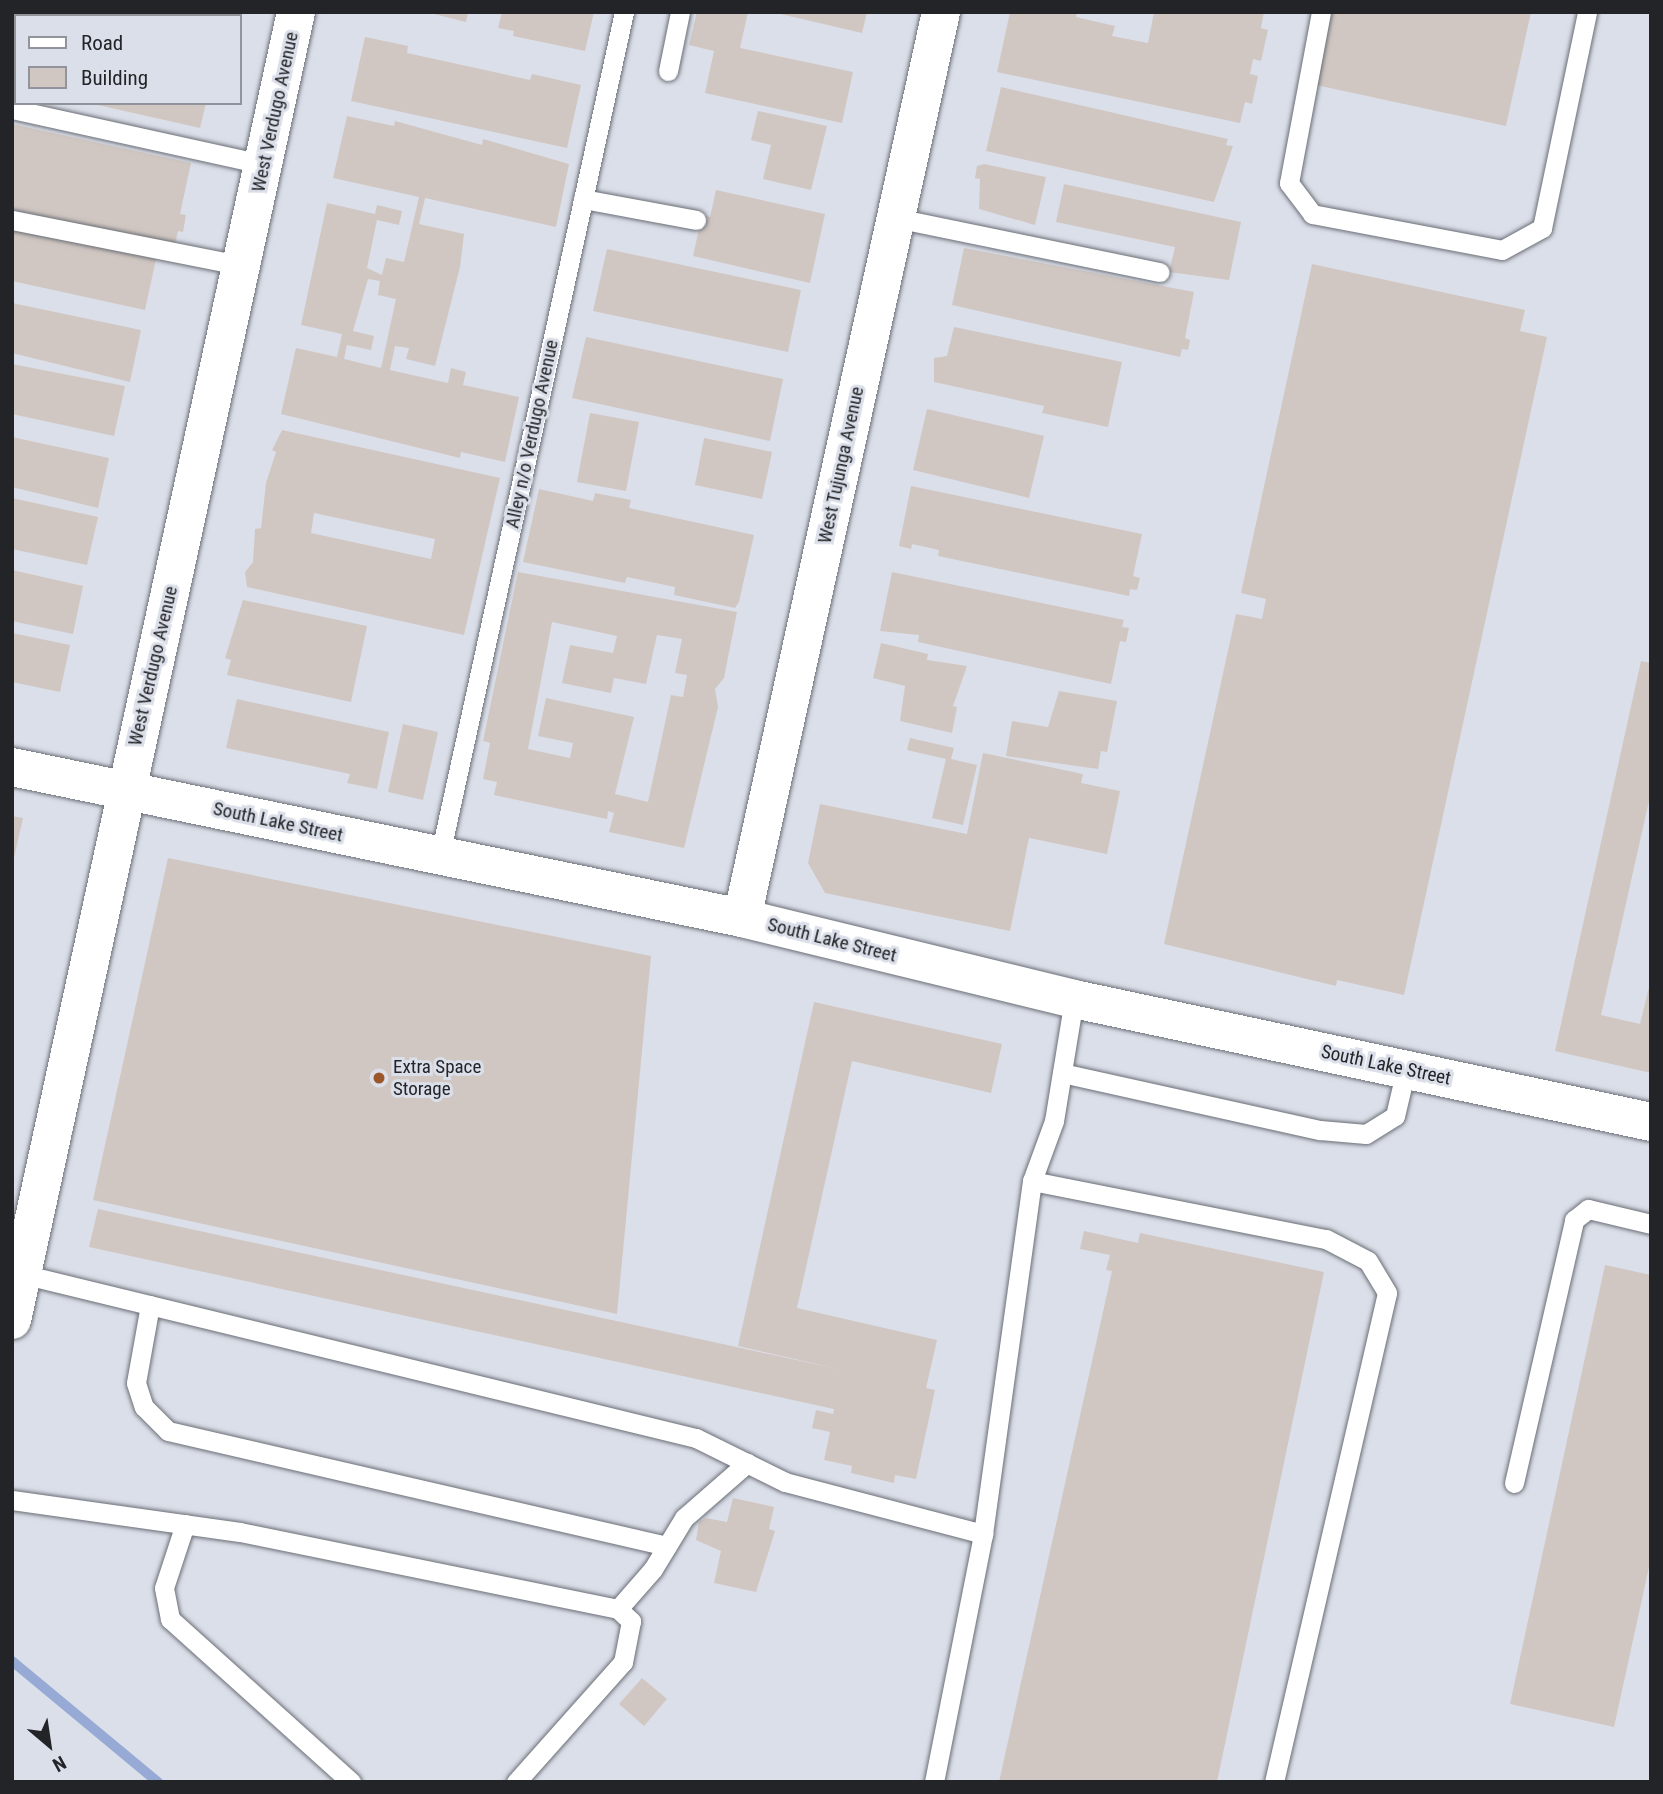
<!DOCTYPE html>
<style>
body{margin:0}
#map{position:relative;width:1663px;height:1794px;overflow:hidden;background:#dbdfe9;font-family:"Roboto Condensed",sans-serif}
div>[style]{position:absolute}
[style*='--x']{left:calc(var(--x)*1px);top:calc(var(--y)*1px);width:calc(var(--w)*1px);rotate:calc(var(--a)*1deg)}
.stream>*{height:10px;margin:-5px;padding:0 5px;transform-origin:5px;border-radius:5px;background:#97aad5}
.building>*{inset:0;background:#d1c7c2}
.roads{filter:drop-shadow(0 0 2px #6a6e76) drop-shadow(0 0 2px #6a6e76)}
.service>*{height:19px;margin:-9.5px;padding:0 9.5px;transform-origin:9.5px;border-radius:9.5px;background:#fff}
.minor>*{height:38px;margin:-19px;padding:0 19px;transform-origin:19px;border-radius:19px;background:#fff}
.tertiary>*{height:38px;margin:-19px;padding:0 19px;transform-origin:19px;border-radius:19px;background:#fff}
.dots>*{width:19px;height:19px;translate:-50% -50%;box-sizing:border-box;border:4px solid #dbdfe9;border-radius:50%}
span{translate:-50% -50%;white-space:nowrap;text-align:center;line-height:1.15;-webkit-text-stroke:6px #dbdfe9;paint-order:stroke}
.street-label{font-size:19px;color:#232427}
.poi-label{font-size:19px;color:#232427}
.left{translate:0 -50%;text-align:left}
.frame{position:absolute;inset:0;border:14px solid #232427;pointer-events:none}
.legend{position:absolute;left:14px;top:14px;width:228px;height:91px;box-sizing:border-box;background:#dbdfe9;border:2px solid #91949b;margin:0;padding:9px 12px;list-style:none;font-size:21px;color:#232427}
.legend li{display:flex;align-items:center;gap:14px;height:35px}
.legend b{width:35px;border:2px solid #91949b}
.north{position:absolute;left:14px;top:1710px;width:70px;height:70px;-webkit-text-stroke:5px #dbdfe9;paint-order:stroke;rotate:151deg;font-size:19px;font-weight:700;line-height:28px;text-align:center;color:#232427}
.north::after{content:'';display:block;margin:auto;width:24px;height:32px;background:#232427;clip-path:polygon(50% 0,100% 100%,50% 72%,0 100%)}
</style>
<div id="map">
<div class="stream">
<div style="--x:12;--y:1661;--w:190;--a:39.7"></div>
</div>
<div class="building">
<div style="clip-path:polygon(12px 12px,227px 12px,16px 16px,16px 25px)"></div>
<div style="clip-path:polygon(426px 12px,468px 12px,466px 22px)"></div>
<div style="clip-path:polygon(502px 12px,594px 12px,585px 51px,513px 36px,514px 31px,498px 28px)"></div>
<div style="clip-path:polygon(697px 12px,748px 12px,740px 48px,853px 72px,842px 123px,705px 93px,714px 51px,689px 45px)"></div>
<div style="clip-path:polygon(772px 12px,867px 12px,862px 33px)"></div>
<div style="clip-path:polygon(1010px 12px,1077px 12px,1076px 17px,1115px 26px,1112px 36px,1148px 43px,1154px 12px,1264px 12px,1261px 28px,1268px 30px,1261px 61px,1253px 59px,1250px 74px,1258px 76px,1252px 104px,1245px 102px,1240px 123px,997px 72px)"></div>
<div style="clip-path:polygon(1332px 12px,1531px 12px,1506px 126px,1316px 85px)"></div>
<div style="clip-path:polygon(365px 37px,408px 46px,407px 53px,530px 80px,532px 74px,581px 85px,567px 148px,351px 101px)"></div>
<div style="clip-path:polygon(12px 39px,16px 40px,16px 92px,12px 91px)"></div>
<div style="clip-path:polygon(1001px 87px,1228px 139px,1226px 145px,1233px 146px,1214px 202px,986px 151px)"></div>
<div style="clip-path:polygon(89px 103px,206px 103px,200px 128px)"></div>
<div style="clip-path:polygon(758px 111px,827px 126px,811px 190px,763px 179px,771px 145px,751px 140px)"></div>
<div style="clip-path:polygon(evenodd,347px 116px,394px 126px,395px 121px,482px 145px,483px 139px,569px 164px,556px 227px,425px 198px,419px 224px,464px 234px,460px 267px,435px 366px,406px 359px,409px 348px,395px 346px,390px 370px,448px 383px,451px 368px,466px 372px,463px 385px,519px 397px,505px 462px,461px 452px,460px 458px,281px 414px,296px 348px,337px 357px,342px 334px,301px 325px,327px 203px,375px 214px,377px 205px,402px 211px,399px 225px,377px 220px,367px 268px,382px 275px,386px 258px,404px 262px,419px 197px,333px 178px,347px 116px,368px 279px,380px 281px,378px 295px,396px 299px,381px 368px,344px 359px,347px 345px,371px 350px,374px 336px,353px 331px,368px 279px)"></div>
<div style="clip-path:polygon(12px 124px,191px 163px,180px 214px,186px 215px,183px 232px,178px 231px,175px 244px,12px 210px)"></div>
<div style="clip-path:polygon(984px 164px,1046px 177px,1035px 225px,979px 209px,980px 179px,975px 178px,977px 166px)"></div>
<div style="clip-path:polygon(1064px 184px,1241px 222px,1229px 280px,1169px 272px,1175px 247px,1056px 222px)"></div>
<div style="clip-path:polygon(716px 190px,825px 214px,810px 283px,693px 256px,702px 215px,710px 217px)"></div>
<div style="clip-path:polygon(12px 230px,156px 259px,145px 310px,12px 281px)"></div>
<div style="clip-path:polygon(964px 248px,1194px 292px,1185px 338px,1190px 340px,1188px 350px,1182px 349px,1180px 357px,952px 305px)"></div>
<div style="clip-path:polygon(607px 249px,801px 290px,788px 352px,593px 311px)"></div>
<div style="clip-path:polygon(1312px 264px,1525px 310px,1520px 331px,1547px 337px,1404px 995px,1337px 980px,1336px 986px,1164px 944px,1236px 614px,1262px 619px,1266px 599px,1241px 593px)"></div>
<div style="clip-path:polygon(12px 303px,141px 330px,130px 382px,12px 353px)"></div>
<div style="clip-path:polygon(954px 327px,1122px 362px,1108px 427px,1042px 413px,1044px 406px,934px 382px,934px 358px,947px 356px)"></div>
<div style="clip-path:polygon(586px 337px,783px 379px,770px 441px,572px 398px)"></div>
<div style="clip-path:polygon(12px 364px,125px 386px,114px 436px,12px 414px)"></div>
<div style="clip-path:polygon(927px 409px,1044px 436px,1029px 498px,913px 470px)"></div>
<div style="clip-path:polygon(590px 413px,639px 422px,626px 491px,577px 482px)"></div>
<div style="clip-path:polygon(evenodd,282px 430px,500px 478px,464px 635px,247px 587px,245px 572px,253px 562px,255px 529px,261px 528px,266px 483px,276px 452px,272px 450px,282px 430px,314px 513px,435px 539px,431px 559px,311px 533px,314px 513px)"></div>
<div style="clip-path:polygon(12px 437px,109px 458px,98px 508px,12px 487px)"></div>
<div style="clip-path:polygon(704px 438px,772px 452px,762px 499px,695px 485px)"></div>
<div style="clip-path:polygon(911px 486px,1142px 534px,1133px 576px,1140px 578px,1137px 590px,1130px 589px,1129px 596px,938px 556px,939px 550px,912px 544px,911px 549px,899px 546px)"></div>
<div style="clip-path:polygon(539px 489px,593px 501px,595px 493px,631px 500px,629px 508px,754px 535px,739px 602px,735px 608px,674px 595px,675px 587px,627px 577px,625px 583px,523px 562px)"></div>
<div style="clip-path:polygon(12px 498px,98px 517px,87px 565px,12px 549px)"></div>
<div style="clip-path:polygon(12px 570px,83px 586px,73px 634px,12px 621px)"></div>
<div style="clip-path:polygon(evenodd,518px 572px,737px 612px,724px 678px,715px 689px,718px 707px,684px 848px,609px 832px,614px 813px,608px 811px,607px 819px,494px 795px,497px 782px,483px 779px,490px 743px,483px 741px,518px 572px,552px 622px,617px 636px,613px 653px,570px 645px,562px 683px,611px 693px,614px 678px,646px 684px,657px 635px,682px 639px,675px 673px,687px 675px,683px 697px,671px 695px,648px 802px,615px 794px,634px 717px,546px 698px,538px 736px,573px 743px,570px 758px,528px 749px,552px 622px)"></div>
<div style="clip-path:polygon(892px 572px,1124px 620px,1122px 627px,1129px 628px,1126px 642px,1120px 641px,1111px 684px,918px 642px,919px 635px,880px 631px)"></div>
<div style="clip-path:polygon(243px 600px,367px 626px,351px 702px,227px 675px,231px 660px,225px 658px)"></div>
<div style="clip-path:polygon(12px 633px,70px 645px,60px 692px,12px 682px)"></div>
<div style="clip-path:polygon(881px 643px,928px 654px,927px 660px,967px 666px,953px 706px,957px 707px,952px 733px,900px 721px,905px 686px,873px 678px)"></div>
<div style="clip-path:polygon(1641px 661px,1651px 663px,1651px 792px,1601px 1015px,1640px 1024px,1651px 979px,1651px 1073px,1555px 1051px)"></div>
<div style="clip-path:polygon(1059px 691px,1117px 701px,1107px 752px,1101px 751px,1098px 769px,1006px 756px,1012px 721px,1048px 727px)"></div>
<div style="clip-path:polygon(237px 699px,389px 732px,377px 789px,347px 783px,350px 774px,226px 748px)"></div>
<div style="clip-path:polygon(403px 724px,438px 732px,423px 800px,388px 792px)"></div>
<div style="clip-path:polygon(910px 738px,954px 748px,951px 759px,977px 765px,963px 825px,932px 818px,946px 759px,907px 750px)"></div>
<div style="clip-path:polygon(983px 753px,1083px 774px,1081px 783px,1120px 791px,1107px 854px,1029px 838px,1010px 931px,825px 893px,808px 863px,820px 804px,967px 834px)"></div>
<div style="clip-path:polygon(12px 816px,23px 818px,13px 862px,12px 862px)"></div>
<div style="clip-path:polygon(168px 858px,651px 956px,617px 1314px,93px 1200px)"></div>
<div style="clip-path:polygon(814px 1002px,1002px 1044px,991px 1093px,852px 1061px,797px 1308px,937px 1340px,926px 1388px,935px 1390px,916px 1479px,895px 1475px,894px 1483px,851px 1473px,852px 1466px,824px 1460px,830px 1432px,812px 1428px,816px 1410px,833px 1414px,834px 1409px,89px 1247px,98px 1209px,843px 1370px,738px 1346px)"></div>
<div style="clip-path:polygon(1084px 1231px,1138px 1243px,1140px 1233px,1324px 1272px,1217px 1782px,999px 1782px,1112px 1271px,1106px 1270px,1110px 1255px,1080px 1249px)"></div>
<div style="clip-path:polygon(1605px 1265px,1651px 1275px,1651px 1558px,1614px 1727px,1510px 1704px)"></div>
<div style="clip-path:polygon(733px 1498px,774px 1507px,769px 1529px,775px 1531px,756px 1592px,714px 1583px,721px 1551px,696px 1540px,699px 1522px,706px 1518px,727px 1522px)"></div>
<div style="clip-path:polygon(642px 1678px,667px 1699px,644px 1726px,619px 1704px)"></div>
</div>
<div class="roads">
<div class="service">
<div style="--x:1321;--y:12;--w:174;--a:100.6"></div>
<div style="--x:1289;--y:183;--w:39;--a:53"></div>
<div style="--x:1312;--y:214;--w:193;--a:10.7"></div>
<div style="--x:1502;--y:250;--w:46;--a:-28.8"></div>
<div style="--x:1542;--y:228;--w:221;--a:-78.2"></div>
<div style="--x:668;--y:71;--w:60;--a:-78.5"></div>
<div style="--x:12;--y:109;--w:257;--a:12.4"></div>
<div style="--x:583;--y:199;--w:115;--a:10.5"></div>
<div style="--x:896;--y:218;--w:269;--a:11.6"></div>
<div style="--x:12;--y:220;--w:237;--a:11.2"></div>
<div style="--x:440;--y:855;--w:863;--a:-77.69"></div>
<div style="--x:1062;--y:1073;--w:264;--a:12.5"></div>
<div style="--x:1320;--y:1130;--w:46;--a:5"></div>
<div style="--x:1366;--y:1134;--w:34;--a:-32"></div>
<div style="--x:1395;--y:1116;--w:48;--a:-76.8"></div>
<div style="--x:1032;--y:1181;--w:300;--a:11.2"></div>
<div style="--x:1326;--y:1239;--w:47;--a:27.6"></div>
<div style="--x:1368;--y:1261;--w:37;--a:59"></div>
<div style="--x:1387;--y:1293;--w:502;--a:103.01"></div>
<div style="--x:22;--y:1274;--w:694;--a:13.68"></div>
<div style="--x:696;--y:1438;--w:99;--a:26.3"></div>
<div style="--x:785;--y:1482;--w:205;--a:14.7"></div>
<div style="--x:150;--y:1305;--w:79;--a:100.2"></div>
<div style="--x:136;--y:1383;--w:25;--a:72"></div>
<div style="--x:144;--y:1407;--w:34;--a:45"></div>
<div style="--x:168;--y:1431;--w:512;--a:12.98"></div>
<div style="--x:1514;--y:1483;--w:270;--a:-77.1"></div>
<div style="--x:1574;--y:1220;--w:18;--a:-38"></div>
<div style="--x:1588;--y:1209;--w:65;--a:13.4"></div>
<div style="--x:12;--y:1500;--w:230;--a:8"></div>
<div style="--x:240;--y:1532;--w:386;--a:11.5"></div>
<div style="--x:618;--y:1609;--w:18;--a:43"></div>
<div style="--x:631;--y:1621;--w:42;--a:101"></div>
<div style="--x:623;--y:1662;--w:161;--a:131.7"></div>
<div style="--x:185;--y:1524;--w:67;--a:108.2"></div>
<div style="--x:164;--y:1588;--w:32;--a:79"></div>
<div style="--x:170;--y:1619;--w:244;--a:42"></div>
<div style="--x:618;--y:1609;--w:53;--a:-48.8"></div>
<div style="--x:653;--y:1569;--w:60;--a:-58.7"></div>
<div style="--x:684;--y:1518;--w:84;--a:-41.1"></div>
<div style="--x:934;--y:1782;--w:253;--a:-78.8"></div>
<div style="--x:983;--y:1534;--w:356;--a:-82.1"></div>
<div style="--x:1032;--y:1181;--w:64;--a:-69.9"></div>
<div style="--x:1054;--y:1121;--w:124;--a:-80.7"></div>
</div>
<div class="minor">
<div style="--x:742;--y:918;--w:928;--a:-77.61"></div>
<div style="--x:12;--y:1320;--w:1338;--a:-77.75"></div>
</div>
<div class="tertiary">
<div style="--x:12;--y:767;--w:745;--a:11.69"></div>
<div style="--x:742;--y:918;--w:342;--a:13.7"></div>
<div style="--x:1074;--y:999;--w:590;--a:12.03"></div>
</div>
</div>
<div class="dots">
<div style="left:379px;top:1078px;background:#9b562a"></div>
</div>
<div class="street-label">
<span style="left:275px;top:112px;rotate:-78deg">West Verdugo Avenue</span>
<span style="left:532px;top:434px;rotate:-78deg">Alley n/o Verdugo Avenue</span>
<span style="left:841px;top:465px;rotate:-78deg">West Tujunga Avenue</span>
<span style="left:153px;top:666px;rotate:-77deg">West Verdugo Avenue</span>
<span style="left:278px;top:822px;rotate:12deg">South Lake Street</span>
<span style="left:832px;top:940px;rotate:14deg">South Lake Street</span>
<span style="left:1386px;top:1065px;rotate:12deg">South Lake Street</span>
</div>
<div class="poi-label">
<span class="left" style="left:393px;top:1078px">Extra Space<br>Storage</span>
</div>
<div class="frame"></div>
<ul class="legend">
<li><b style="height:9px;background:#fff"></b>Road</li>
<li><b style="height:19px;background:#d1c7c2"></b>Building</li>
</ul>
<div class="north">N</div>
</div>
